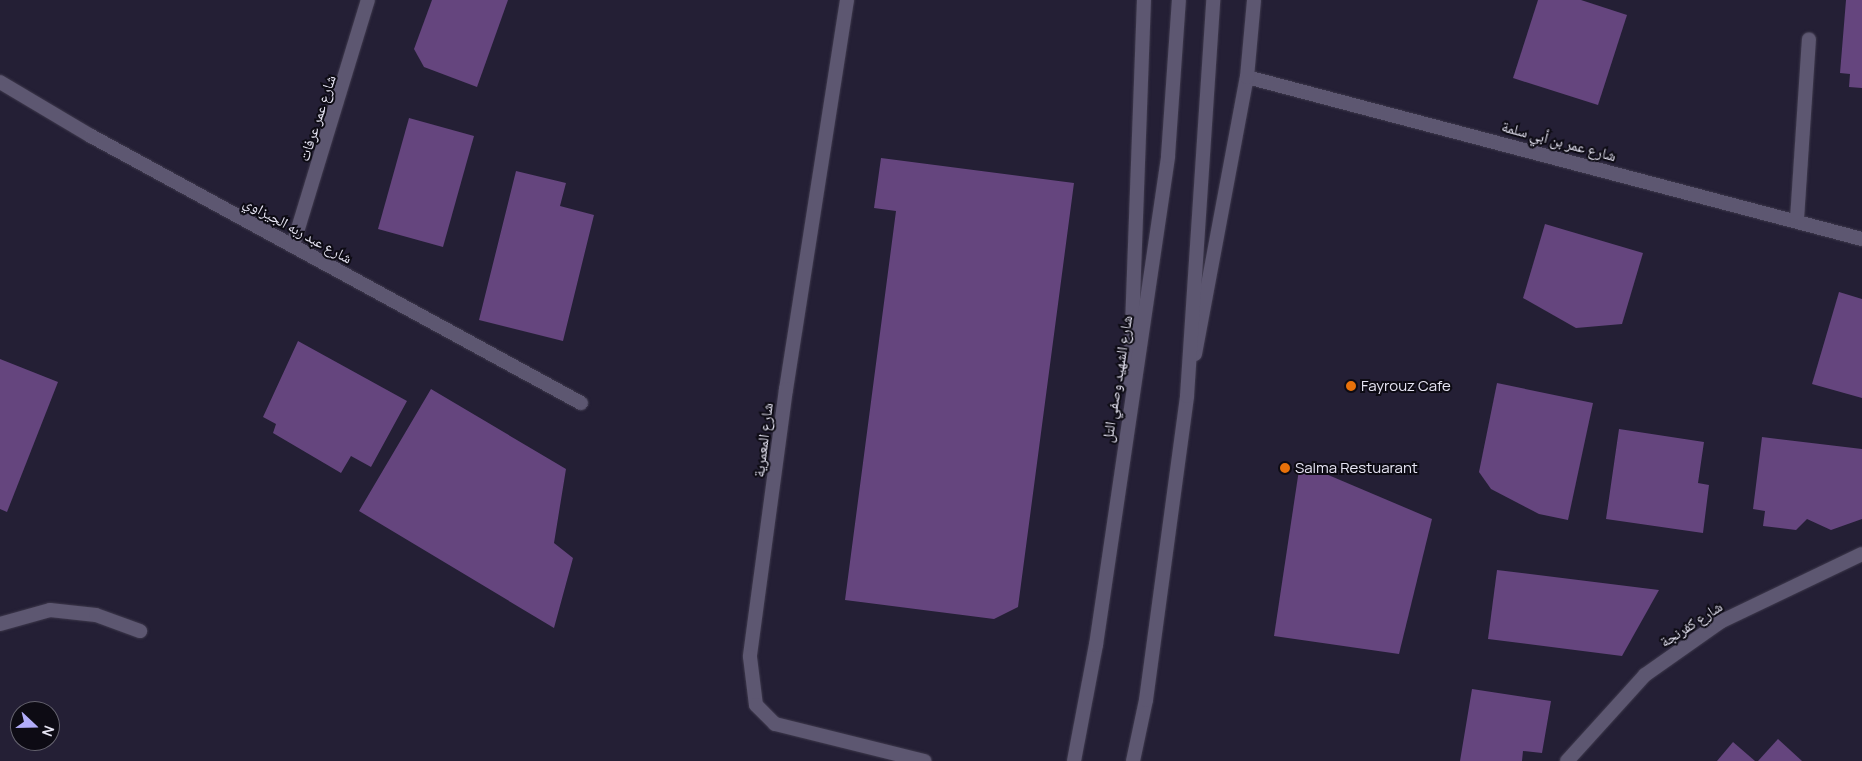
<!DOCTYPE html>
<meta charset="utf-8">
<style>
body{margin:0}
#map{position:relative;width:1862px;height:761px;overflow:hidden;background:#241f35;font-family:Manrope,"Noto Naskh Arabic",sans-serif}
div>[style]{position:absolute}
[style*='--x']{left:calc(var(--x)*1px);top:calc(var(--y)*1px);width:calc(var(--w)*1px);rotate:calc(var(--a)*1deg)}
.building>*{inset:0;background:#65457e}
.roads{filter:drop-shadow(0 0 1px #3e394c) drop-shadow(0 0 1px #3e394c)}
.service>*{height:14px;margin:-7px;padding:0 7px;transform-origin:7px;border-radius:7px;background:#5d5771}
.minor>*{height:14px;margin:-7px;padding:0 7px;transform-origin:7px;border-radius:7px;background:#5d5771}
.tertiary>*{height:14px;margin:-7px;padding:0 7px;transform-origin:7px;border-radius:7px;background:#5d5771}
.secondary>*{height:14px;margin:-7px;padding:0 7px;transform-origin:7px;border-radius:7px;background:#5d5771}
.dots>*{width:14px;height:14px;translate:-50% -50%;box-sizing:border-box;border:2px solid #0d0b14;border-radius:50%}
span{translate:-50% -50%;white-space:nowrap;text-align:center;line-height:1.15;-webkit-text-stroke:4px #0d0b14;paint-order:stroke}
.street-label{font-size:15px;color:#e7e5f4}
.poi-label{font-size:15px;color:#e7e5f4}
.left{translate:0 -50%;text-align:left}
.north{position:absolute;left:10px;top:701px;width:50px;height:50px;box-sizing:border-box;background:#0d0b14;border:1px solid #64626e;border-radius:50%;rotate:111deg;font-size:14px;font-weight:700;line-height:20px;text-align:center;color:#e7e5f4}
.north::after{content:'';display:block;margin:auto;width:18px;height:22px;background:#b2adfa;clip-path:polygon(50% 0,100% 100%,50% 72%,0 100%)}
</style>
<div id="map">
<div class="building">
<div style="clip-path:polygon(432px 0,508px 0,477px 87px,424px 67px,414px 49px)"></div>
<div style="clip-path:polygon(1538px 0,1581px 0,1627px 15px,1598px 105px,1513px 78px)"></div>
<div style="clip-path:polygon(1846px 0,1862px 0,1862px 88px,1849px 87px,1850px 74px,1840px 73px)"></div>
<div style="clip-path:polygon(409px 118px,474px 136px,443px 247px,378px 229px)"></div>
<div style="clip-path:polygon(881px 158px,1074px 183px,1018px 607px,994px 619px,845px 600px,896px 211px,874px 208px)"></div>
<div style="clip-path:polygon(516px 171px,566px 183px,560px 206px,594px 215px,563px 341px,479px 320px)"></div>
<div style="clip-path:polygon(1545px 224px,1643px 253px,1622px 324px,1576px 328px,1523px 298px)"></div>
<div style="clip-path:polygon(1839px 292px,1862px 299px,1862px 398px,1812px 384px)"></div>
<div style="clip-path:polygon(298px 341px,407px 401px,371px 467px,351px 456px,341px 473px,273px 433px,276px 424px,263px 417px)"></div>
<div style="clip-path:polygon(0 359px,58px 382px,7px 512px,0 509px)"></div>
<div style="clip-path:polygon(1497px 383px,1593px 403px,1568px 520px,1539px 514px,1491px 489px,1479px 472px)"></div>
<div style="clip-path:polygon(431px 389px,566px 469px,554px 543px,573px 558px,554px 628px,359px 511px)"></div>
<div style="clip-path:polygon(1619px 429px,1704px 442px,1698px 483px,1709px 485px,1703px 533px,1606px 519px)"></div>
<div style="clip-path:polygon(1762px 437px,1862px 449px,1862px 519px,1831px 530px,1807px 519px,1796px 530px,1763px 526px,1765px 511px,1753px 509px)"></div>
<div style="clip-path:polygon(1300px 463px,1432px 519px,1399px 654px,1274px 636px)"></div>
<div style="clip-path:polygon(1497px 570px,1659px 590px,1622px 656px,1488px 639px)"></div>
<div style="clip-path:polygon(1472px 689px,1551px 701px,1542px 753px,1523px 751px,1522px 761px,1460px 761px)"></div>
<div style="clip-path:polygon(1778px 739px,1802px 761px,1758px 761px)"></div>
<div style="clip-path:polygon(1733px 742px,1755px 761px,1717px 761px)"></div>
</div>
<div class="roads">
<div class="service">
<div style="--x:1797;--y:219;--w:180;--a:-86.2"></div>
<div style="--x:0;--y:624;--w:52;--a:-15.6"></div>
<div style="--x:50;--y:610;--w:46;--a:6.2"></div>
<div style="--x:96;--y:615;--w:47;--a:20"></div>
</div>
<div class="minor">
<div style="--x:847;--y:0;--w:394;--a:98.9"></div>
<div style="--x:786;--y:389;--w:270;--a:97.7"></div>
<div style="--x:750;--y:657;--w:48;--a:82.9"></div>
<div style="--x:756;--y:705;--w:27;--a:45"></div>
<div style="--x:775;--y:724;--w:154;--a:13.9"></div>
<div style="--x:1247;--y:77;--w:636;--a:14.76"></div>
<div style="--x:0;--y:82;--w:106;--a:30.7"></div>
<div style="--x:91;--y:136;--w:558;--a:28.59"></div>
<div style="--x:293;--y:245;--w:256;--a:-73"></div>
<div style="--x:1567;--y:761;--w:116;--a:-47.8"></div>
<div style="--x:1645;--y:675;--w:92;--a:-35.2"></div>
<div style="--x:1720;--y:622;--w:157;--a:-25.6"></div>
</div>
<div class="tertiary">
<div style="--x:1195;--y:354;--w:282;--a:-79.4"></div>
<div style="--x:1247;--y:77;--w:77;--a:-84.8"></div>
<div style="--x:1130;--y:381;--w:381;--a:-87.9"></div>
</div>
<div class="secondary">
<div style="--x:1074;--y:761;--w:118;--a:-79.3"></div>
<div style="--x:1096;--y:645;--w:494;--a:-81.6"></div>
<div style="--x:1168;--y:156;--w:156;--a:-86"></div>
<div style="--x:1133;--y:761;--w:62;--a:-78"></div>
<div style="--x:1146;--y:700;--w:307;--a:-82.3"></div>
<div style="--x:1187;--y:396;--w:397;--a:-86.2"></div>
</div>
</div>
<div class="dots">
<div style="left:1351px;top:386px;background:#e8710a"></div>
<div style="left:1285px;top:468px;background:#e8710a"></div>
</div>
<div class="street-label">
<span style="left:317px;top:118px;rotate:-72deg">شارع عمر عرفات</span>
<span style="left:1559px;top:141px;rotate:15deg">شارع عمر بن أبي سلمة</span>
<span style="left:298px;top:230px;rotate:29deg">شارع عبد ربه الجيزاوي</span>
<span style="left:1117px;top:379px;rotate:-81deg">شارع الشهيد وصفي التل</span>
<span style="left:763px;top:440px;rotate:-83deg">شارع المعمرية</span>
<span style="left:1691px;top:624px;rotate:-33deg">شارع كفرنجة</span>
</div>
<div class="poi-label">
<span class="left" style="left:1361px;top:386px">Fayrouz Cafe</span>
<span class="left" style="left:1295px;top:468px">Salma Restuarant</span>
</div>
<div class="north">N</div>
</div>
